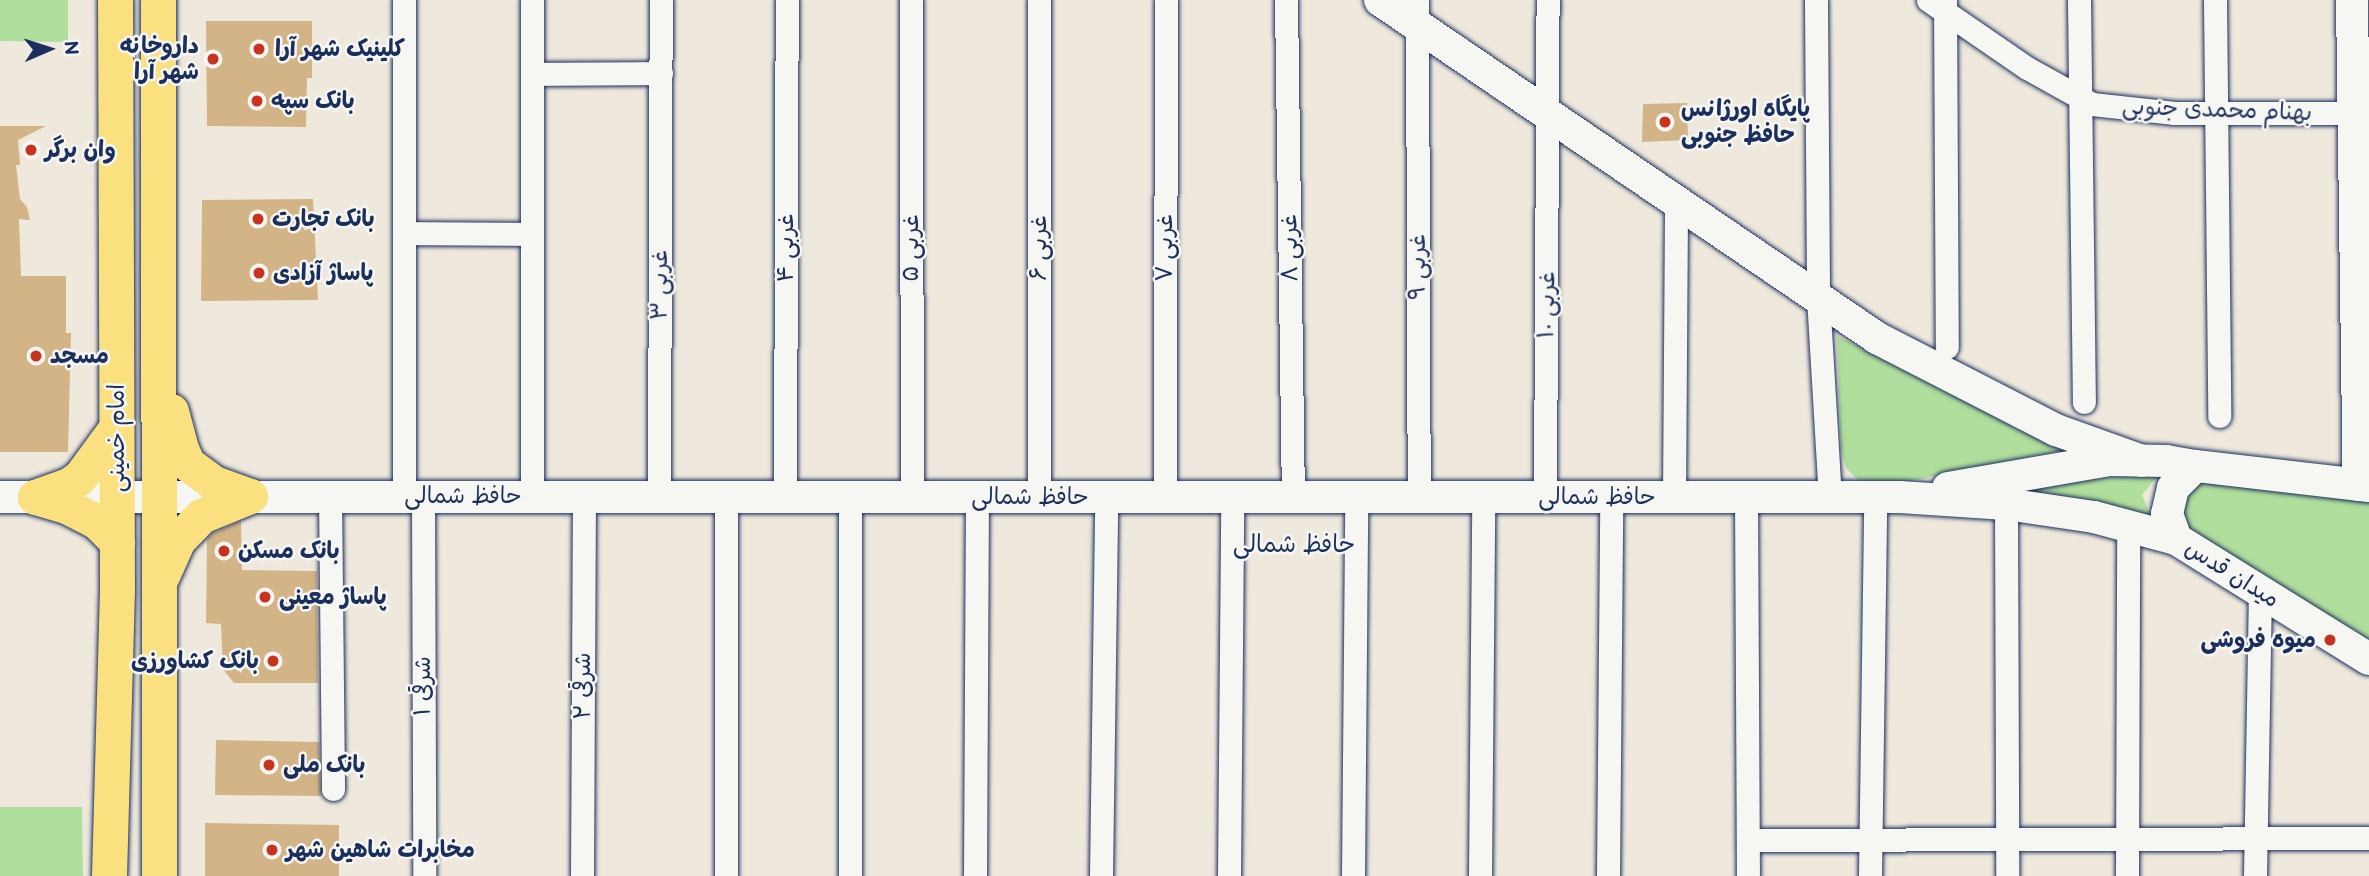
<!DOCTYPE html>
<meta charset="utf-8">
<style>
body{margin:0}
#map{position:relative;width:2369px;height:876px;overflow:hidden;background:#efe9dd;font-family:"Balsamiq Sans","Playpen Sans Arabic",sans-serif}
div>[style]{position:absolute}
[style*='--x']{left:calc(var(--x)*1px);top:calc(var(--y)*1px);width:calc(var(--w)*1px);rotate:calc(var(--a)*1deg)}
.green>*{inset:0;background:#b0de9c}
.building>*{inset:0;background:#d3b487}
.roads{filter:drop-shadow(0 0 2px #1b2f5e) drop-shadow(0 0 2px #1b2f5e)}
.street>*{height:23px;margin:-11.5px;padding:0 11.5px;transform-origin:11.5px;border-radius:11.5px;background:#f6f6f2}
.secondary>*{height:32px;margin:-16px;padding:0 16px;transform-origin:16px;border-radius:16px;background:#f6f6f2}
.primary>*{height:35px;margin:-17.5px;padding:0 17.5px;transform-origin:17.5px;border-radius:17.5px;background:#fbe080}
.dots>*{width:19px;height:19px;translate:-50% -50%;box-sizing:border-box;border:4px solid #f6f6f2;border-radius:50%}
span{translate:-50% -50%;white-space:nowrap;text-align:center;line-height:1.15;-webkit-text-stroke:5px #f6f6f2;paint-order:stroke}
.poi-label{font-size:23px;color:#1b2f5e;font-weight:700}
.right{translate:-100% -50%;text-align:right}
.left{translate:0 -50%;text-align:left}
.street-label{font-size:23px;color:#1b2f5e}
.neighbourhood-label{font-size:24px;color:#1b2f5e}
.north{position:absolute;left:14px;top:14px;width:70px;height:70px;-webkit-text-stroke:5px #f6f6f2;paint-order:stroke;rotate:87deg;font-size:19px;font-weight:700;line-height:28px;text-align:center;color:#1b2f5e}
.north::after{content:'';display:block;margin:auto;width:24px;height:32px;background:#1b2f5e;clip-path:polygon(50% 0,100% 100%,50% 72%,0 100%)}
</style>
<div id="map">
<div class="green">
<div style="clip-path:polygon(0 0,68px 0,68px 42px,0 41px)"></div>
<div style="clip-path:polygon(1837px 336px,2069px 449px,1891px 485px,1860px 482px,1846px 468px,1841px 449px)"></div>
<div style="clip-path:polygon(2160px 473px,2142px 495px,2153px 521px,1987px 489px)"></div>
<div style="clip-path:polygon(2195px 482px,2369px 500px,2369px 639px,2186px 530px,2177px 499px)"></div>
<div style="clip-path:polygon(0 807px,82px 807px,83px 876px,0 876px)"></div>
</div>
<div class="building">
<div style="clip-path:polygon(206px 21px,312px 21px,312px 78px,307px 78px,306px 127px,207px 126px)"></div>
<div style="clip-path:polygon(1687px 103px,1688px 140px,1642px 142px,1643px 104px)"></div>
<div style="clip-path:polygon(0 126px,46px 126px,18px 140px,20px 165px,16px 165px,20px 199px,27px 207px,30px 220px,19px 219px,21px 276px,66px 276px,66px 333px,71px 333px,68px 452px,0 452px)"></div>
<div style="clip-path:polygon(313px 199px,318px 300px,201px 301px,202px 200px)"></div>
<div style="clip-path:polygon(241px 521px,242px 570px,317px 571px,318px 683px,234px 683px,223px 669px,221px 624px,206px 623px,207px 539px,213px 533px)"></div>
<div style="clip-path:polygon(216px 740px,319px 742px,321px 796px,215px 795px)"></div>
<div style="clip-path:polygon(205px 823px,339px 825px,339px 876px,205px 876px)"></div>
</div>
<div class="roads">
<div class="street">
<div style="--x:911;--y:0;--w:497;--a:89.9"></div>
<div style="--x:1286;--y:0;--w:497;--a:89.2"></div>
<div style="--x:1417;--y:0;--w:497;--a:89.8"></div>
<div style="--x:1816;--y:0;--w:297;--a:89.6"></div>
<div style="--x:1818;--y:297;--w:200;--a:86.6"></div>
<div style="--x:1928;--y:0;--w:120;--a:34.5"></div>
<div style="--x:2027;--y:68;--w:74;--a:29"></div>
<div style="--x:2092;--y:104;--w:83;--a:6.2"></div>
<div style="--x:2175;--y:113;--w:192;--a:0"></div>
<div style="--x:1945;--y:0;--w:347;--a:89.7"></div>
<div style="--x:2079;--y:0;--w:402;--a:89.3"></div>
<div style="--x:2215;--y:0;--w:416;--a:89.4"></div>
<div style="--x:532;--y:74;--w:129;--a:-0.4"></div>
<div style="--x:404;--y:233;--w:128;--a:0.4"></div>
<div style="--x:330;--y:496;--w:293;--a:89.4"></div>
<div style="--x:404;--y:496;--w:496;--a:-90"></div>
<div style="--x:423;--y:496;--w:380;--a:89.8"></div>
<div style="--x:532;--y:496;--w:496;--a:-90"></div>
<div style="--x:659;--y:496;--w:496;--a:-89.8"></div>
<div style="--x:726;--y:497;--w:379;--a:90"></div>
<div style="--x:785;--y:497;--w:497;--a:-89.8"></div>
<div style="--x:1039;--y:497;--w:497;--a:-90"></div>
<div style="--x:1165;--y:497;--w:497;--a:-89.9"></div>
<div style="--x:1545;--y:497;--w:497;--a:-89.7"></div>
<div style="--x:1674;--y:497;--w:297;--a:-89.6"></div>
<div style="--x:1746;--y:497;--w:379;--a:89.7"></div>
<div style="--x:2006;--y:504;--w:372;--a:89.8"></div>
<div style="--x:1748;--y:840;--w:621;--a:-0.18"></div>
<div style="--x:582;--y:876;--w:380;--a:-89.7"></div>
<div style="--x:850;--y:876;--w:379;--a:-90"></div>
<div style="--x:975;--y:876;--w:379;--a:-89.7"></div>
<div style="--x:1101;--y:876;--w:379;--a:-89.2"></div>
<div style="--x:1229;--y:876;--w:379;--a:-89.5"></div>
<div style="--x:1353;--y:876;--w:379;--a:-89.5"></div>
<div style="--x:1480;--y:876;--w:379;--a:-89.5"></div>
<div style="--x:1608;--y:876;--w:379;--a:-89.5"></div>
<div style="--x:1870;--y:876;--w:379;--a:-89.2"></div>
<div style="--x:2127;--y:876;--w:349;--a:-89.8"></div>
<div style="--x:2255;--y:876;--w:285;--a:-89"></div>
</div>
<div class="secondary">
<div style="--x:1380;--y:0;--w:601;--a:34.22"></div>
<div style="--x:1877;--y:338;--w:201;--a:27.2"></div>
<div style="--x:2056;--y:430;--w:91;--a:19.8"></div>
<div style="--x:2352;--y:0;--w:485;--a:89.2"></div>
<div style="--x:2369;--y:486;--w:175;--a:-173.4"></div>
<div style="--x:2195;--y:466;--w:31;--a:135"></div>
<div style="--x:2173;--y:488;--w:27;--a:103"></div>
<div style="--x:2167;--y:514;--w:27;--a:70"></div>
<div style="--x:2176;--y:539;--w:227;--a:31.9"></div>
<div style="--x:1948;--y:488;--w:164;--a:-9.8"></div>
<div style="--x:2110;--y:460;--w:56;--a:1"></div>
<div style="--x:2166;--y:461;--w:29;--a:10"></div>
<div style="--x:0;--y:497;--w:1900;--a:0"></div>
<div style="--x:1900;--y:497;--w:106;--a:3.8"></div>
<div style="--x:2006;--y:504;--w:89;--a:8.4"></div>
<div style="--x:2094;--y:517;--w:85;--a:15"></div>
</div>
<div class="primary">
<div style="--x:158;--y:0;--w:876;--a:89.93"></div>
<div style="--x:171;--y:411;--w:39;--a:75"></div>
<div style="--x:181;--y:449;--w:17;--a:65"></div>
<div style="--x:188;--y:464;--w:32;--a:36"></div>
<div style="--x:214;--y:483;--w:38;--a:20"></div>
<div style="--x:35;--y:497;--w:37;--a:-20"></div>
<div style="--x:70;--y:484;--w:12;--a:-35"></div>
<div style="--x:80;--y:477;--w:61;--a:-53.7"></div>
<div style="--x:35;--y:497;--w:32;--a:16"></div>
<div style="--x:66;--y:506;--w:34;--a:27"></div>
<div style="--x:96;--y:521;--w:30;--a:45"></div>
<div style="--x:162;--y:576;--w:39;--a:-66"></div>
<div style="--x:178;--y:540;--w:33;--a:-46"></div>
<div style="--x:201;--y:516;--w:53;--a:-22.2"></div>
<div style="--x:109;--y:876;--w:286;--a:-88.4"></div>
<div style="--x:117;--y:590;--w:590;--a:-90.19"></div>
</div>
</div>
<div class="dots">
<div style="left:259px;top:49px;background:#c8321e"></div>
<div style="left:213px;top:59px;background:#c8321e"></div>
<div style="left:257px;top:101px;background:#c8321e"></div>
<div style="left:1665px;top:122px;background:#c8321e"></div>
<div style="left:31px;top:150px;background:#c8321e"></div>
<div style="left:258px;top:219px;background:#c8321e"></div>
<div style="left:259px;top:273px;background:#c8321e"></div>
<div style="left:36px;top:356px;background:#c8321e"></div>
<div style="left:224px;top:551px;background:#c8321e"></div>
<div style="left:265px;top:597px;background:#c8321e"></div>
<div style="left:2330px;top:640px;background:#c8321e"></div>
<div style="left:273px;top:661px;background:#c8321e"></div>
<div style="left:269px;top:765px;background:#c8321e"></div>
<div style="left:272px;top:850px;background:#c8321e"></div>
</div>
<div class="poi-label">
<span class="right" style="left:199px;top:59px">داروخانه<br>شهر آرا</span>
<span class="left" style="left:275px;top:49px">کلینیک شهر آرا</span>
<span class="left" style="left:271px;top:101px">بانک سپه</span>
<span class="left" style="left:1681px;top:122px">پایگاه اورژانس<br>حافظ جنوبی</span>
<span class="left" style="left:45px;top:150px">وان برگر</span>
<span class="left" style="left:272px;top:219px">بانک تجارت</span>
<span class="left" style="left:273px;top:273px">پاساژ آزادی</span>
<span class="left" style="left:50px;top:356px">مسجد</span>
<span class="left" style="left:238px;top:551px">بانک مسکن</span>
<span class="left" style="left:279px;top:597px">پاساژ معینی</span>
<span class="right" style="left:2316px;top:640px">میوه فروشی</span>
<span class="right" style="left:259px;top:661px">بانک کشاورزی</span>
<span class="left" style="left:283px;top:765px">بانک ملی</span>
<span class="left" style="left:286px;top:850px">مخابرات شاهین شهر</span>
</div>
<div class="street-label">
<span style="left:2217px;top:110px;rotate:2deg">بهنام محمدی جنوبی</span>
<span style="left:786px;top:248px;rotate:-90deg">۴ غربی</span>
<span style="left:911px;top:248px;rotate:-90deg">۵ غربی</span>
<span style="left:1039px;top:248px;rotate:-90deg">۶ غربی</span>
<span style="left:1165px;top:248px;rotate:-90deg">۷ غربی</span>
<span style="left:1290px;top:248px;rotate:-91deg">۸ غربی</span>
<span style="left:1418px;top:267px;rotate:-90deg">۹ غربی</span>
<span style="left:660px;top:285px;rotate:-90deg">۳ غربی</span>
<span style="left:1547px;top:305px;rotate:-89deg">۱۰ غربی</span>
<span style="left:117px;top:438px;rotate:-90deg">امام خمینی</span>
<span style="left:463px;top:496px">حافظ شمالی</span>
<span style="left:1030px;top:497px">حافظ شمالی</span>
<span style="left:1597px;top:497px">حافظ شمالی</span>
<span style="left:2232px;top:574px;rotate:32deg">میدان قدس</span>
<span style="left:423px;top:686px;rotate:-90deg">۱ شرقی</span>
<span style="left:583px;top:686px;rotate:-90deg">۲ شرقی</span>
</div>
<div class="neighbourhood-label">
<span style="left:1294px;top:545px">حافظ شمالی</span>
</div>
<div class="north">N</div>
</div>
